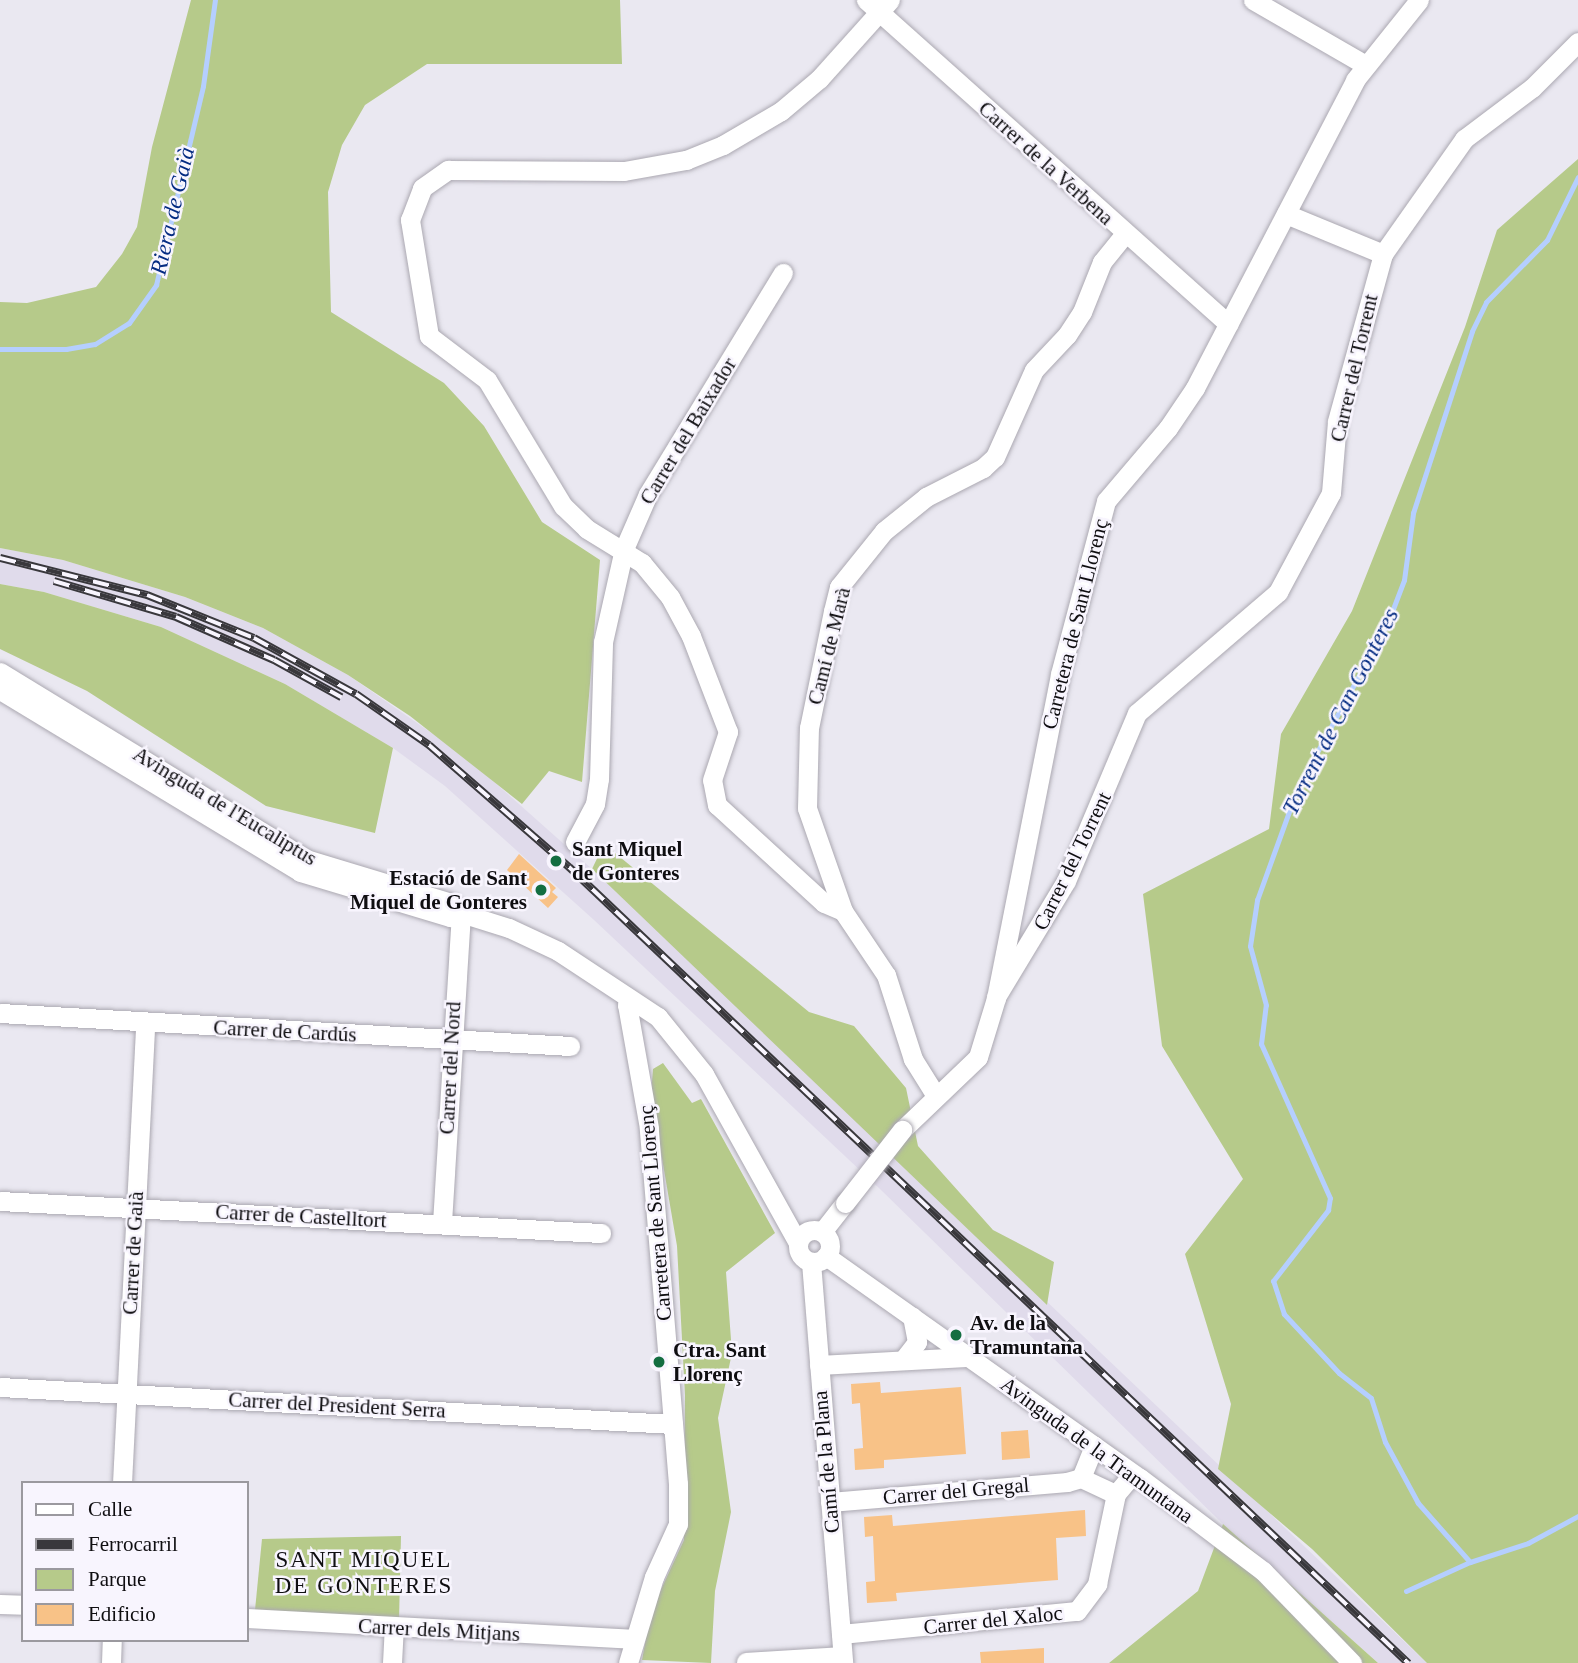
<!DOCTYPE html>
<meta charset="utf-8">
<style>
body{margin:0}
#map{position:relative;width:1578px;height:1663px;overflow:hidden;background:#eae8f1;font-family:"Times New Roman",serif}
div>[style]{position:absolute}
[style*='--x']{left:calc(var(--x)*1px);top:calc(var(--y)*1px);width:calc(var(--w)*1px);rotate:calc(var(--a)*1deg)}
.built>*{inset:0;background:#e0dbeb}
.green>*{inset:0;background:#b6ca8a}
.stream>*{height:5px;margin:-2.5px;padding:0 2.5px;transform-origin:2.5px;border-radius:2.5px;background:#b5cfff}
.building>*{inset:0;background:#f8c287}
.roads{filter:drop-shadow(0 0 2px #aba8b1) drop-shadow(0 0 2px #aba8b1)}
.street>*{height:19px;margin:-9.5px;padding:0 9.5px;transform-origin:9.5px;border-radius:9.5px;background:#fff}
.street>.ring{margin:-9.5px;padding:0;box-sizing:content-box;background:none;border:19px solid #fff;border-radius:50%}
.rail>*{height:8px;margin-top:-4px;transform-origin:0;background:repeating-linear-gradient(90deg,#f8f5fe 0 16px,#39383c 0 32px);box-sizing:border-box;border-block:2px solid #39383c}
.bridges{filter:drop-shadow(0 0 2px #aba8b1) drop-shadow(0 0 2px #aba8b1)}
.street-bridge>*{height:19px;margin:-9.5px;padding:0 9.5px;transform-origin:9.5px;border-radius:9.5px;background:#fff}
.dots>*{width:19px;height:19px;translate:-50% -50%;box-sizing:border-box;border:4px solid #f8f5fe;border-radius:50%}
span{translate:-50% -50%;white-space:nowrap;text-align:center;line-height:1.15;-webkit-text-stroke:5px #f8f5fe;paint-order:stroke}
.street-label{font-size:21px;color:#0f0e11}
.poi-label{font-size:21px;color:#0f0e11;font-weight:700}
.left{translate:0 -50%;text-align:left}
.right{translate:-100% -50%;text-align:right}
.water-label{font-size:23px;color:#042b82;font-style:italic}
.neighbourhood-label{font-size:23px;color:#0f0e11;letter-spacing:2px}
.legend{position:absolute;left:21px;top:1481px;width:228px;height:161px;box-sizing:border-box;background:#f8f5fe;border:2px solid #9b999f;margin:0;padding:9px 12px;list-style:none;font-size:21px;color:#0f0e11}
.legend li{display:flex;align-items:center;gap:14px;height:35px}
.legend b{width:35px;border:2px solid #9b999f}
</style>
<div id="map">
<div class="built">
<div style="clip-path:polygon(0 548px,63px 560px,185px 597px,263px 628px,348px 675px,466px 757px,592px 869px,1427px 1663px,1378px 1663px,1223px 1524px,881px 1190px,594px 920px,445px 786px,393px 748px,285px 684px,161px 627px,44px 592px,0 584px)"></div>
</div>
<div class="green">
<div style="clip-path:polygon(191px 0,620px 0,622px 64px,427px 64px,365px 105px,342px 145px,328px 192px,331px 312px,444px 383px,484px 426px,542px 522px,600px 560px,582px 782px,549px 771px,522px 804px,410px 716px,348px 675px,263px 628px,185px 597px,63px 560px,0 548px,0 302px,27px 303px,96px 287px,122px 254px,137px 227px,152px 147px)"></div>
<div style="clip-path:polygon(1578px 159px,1578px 1663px,1427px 1663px,1312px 1549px,1218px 1469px,1231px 1404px,1185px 1254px,1243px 1179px,1162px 1046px,1143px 894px,1269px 829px,1281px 734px,1352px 611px,1465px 327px,1497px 230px)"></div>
<div style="clip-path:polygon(0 584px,44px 592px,161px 627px,285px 684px,393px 748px,375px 833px,266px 806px,87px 691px,0 649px)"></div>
<div style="clip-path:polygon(604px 844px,809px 1012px,854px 1026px,906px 1088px,918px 1146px,993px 1230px,1054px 1262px,1047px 1305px,592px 869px)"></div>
<div style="clip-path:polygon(663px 1063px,692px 1103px,701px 1099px,775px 1233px,726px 1272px,732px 1353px,718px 1418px,731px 1512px,715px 1591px,711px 1663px,642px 1660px,651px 1611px,684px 1540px,685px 1395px,677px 1246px,651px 1094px,653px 1069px)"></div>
<div style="clip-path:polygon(1223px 1524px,1378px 1663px,1109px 1663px,1198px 1591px)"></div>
<div style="clip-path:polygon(401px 1536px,399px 1620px,255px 1610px,262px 1539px)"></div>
</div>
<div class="stream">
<div style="--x:0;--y:349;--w:66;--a:0"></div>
<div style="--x:66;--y:349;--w:29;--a:-10"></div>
<div style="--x:95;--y:344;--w:40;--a:-32"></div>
<div style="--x:129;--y:323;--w:47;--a:-54.6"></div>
<div style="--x:156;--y:285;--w:204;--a:-76.7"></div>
<div style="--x:203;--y:86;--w:87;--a:-82.1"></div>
<div style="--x:1470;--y:1562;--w:79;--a:-131.4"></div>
<div style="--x:1418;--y:1503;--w:69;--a:-118.4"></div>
<div style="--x:1385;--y:1442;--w:46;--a:-107.7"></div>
<div style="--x:1371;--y:1398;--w:41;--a:-142"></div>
<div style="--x:1339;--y:1373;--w:81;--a:-133"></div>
<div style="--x:1284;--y:1314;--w:35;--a:-108"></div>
<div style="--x:1273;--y:1281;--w:90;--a:-52.2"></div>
<div style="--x:1328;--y:1210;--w:12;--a:-81"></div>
<div style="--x:1330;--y:1198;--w:169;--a:-114.1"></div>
<div style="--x:1261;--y:1044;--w:39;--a:-83"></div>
<div style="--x:1266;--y:1005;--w:61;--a:-105.2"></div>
<div style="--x:1250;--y:946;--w:47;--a:-81.3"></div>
<div style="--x:1257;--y:900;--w:120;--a:-70.1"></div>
<div style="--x:1298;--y:787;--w:188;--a:-61.4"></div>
<div style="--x:1388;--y:622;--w:45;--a:-69.1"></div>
<div style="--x:1404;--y:580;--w:68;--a:-82.3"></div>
<div style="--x:1413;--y:513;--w:191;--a:-72"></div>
<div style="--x:1472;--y:331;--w:32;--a:-64"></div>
<div style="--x:1486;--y:302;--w:87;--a:-45.5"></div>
<div style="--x:1547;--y:240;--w:70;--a:-63.8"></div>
<div style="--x:1406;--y:1591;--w:70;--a:-24.4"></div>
<div style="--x:1470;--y:1562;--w:61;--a:-18.1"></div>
<div style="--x:1528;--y:1543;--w:57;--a:-28.4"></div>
</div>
<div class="building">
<div style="clip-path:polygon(519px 854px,556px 888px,552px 892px,558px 897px,548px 908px,507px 870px)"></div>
<div style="clip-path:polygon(880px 1382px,881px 1393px,961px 1387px,966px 1454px,884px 1460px,884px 1468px,855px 1470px,854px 1449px,863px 1448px,860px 1403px,852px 1404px,851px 1384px)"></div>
<div style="clip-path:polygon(1028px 1430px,1030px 1458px,1002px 1460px,1001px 1432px)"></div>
<div style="clip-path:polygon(1085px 1510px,1086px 1536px,1056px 1538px,1058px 1580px,896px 1593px,897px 1601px,867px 1603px,866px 1582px,875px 1581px,873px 1536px,865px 1537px,864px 1517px,892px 1515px,893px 1526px)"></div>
<div style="clip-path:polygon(1044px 1648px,1044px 1663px,981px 1663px,980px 1652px)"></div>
</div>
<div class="roads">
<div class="street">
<div style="--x:866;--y:0;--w:486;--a:41.8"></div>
<div style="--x:1253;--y:0;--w:128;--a:30"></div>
<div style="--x:1286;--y:214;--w:105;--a:22.4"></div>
<div style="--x:0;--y:672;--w:359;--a:31.4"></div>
<div style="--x:306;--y:859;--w:152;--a:16.9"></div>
<div style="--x:451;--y:903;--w:14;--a:45"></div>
<div style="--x:461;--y:913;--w:50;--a:17.4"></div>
<div style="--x:509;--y:928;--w:54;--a:25.1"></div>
<div style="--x:558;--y:951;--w:120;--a:33.4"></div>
<div style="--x:658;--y:1017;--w:73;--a:51.1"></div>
<div style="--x:704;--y:1074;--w:193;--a:60.9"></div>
<div style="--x:0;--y:690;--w:351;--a:31.2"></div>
<div style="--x:300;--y:872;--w:157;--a:16.7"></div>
<div style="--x:450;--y:917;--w:12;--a:-20"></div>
<div style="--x:575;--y:842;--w:43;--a:-62.2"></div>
<div style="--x:595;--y:804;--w:25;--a:-81"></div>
<div style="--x:599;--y:779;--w:137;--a:-88.3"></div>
<div style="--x:603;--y:642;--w:95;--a:-77.3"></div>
<div style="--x:624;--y:549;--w:60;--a:-66.4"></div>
<div style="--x:648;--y:494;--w:259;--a:-58.6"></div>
<div style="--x:843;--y:911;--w:21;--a:-157"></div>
<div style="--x:824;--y:903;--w:145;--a:-137.5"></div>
<div style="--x:717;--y:805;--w:25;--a:-101"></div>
<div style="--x:712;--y:780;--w:51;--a:-71.6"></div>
<div style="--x:728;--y:732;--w:103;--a:-111.1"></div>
<div style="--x:691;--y:636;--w:44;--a:-118.3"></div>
<div style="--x:670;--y:597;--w:44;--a:-129.5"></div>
<div style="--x:642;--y:563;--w:65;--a:-148.3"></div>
<div style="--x:587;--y:529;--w:33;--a:-136"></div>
<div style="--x:563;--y:506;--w:147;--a:-121.1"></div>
<div style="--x:487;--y:380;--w:73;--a:-142.8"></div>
<div style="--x:429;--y:336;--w:118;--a:-99.3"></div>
<div style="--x:410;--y:220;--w:34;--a:-69"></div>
<div style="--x:422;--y:188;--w:32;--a:-35"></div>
<div style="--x:448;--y:170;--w:176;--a:0.3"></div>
<div style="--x:624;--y:171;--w:63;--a:-10.1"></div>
<div style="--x:686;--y:160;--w:40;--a:-22"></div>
<div style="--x:723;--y:145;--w:67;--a:-30.4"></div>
<div style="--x:781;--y:111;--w:50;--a:-40.1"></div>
<div style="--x:819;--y:79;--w:106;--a:-48.1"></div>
<div style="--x:996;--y:997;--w:135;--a:-58.9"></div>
<div style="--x:1066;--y:881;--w:182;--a:-67.1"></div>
<div style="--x:1137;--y:713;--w:186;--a:-40.6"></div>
<div style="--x:1278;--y:592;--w:112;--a:-61.8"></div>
<div style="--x:1331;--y:493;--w:72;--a:-85.2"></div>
<div style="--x:1337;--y:421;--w:173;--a:-74.6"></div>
<div style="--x:1383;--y:254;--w:141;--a:-54.8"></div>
<div style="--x:1464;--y:139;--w:85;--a:-36.9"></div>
<div style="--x:1532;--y:88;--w:65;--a:-45"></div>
<div style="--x:0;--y:1013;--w:571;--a:3.31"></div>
<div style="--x:936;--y:1096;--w:44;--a:-121.9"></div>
<div style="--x:913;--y:1059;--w:88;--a:-107.8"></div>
<div style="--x:886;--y:975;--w:77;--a:-123.9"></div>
<div style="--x:843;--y:911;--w:109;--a:-109.3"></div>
<div style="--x:807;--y:808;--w:80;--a:-88.6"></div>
<div style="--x:809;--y:728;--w:119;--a:-78.4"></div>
<div style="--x:833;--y:611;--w:25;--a:-76"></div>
<div style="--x:839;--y:587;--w:72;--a:-51.2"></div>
<div style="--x:884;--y:531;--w:54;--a:-39"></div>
<div style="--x:926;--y:497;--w:64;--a:-27"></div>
<div style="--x:983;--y:468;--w:16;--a:-43"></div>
<div style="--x:995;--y:457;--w:95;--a:-65.9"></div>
<div style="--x:1034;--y:370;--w:48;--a:-46.7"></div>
<div style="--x:1067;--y:335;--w:27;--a:-57"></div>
<div style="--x:1082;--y:312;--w:54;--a:-68.2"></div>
<div style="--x:1102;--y:262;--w:36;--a:-51"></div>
<div style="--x:902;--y:1130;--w:105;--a:-43.8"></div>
<div style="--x:978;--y:1057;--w:62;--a:-73"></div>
<div style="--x:996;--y:998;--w:330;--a:-78.8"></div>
<div style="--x:1060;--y:674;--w:179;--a:-75.1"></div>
<div style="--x:1106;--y:501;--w:96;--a:-49.7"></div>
<div style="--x:1168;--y:428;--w:48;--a:-56"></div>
<div style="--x:1195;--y:388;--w:347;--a:-62.5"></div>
<div style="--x:1355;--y:80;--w:102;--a:-51.3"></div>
<div style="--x:0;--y:1201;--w:602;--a:3.05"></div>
<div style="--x:442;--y:1223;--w:311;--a:-86.5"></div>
<div class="ring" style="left:798px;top:1230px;width:13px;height:13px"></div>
<div style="--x:822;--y:1232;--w:37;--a:-52"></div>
<div style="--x:826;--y:1256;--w:385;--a:35.3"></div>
<div style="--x:1140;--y:1478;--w:154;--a:37.1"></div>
<div style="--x:1263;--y:1571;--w:128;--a:45.9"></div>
<div style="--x:811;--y:1262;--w:402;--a:85.4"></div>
<div style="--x:903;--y:1360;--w:23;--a:-52"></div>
<div style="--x:917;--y:1342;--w:26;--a:-101"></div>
<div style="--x:819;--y:1365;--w:147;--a:-3.1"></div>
<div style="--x:0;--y:1387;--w:674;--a:3.15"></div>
<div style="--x:1081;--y:1478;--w:38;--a:25"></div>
<div style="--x:122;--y:1483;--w:461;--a:-87.1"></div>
<div style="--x:830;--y:1502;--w:238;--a:-4.8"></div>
<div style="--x:1067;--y:1482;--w:15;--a:-16"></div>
<div style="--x:1081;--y:1478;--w:35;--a:-68"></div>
<div style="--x:0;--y:1604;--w:23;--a:2"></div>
<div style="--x:247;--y:1618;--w:385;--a:3.1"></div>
<div style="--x:841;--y:1634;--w:237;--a:-5.6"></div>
<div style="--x:1077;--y:1611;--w:34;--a:-53"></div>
<div style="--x:1097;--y:1584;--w:92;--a:-78.1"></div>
<div style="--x:1116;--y:1494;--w:26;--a:-50"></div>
<div style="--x:746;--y:1662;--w:96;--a:-3.6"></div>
<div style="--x:111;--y:1663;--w:23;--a:-88"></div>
<div style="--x:392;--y:1663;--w:35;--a:-87"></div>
<div style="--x:628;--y:1663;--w:90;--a:-73.2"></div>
<div style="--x:654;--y:1577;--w:58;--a:-65.6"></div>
<div style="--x:678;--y:1524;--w:40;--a:-90"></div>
<div style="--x:678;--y:1484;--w:357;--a:-94.7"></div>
<div style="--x:649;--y:1128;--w:125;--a:-100.1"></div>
<div style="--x:627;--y:1005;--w:7;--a:-74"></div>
</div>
</div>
<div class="rail">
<div style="--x:0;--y:558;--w:152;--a:14.1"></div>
<div style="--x:147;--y:595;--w:115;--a:21.9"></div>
<div style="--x:254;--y:638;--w:116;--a:28.8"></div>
<div style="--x:356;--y:694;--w:89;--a:34.9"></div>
<div style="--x:429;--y:745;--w:186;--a:41.1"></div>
<div style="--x:569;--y:867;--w:1157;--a:43.49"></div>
<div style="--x:54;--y:581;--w:127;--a:16.4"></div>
<div style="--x:176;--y:617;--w:107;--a:23.7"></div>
<div style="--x:274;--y:660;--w:77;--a:28.9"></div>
</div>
<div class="bridges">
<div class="street-bridge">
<div style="--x:845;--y:1203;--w:93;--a:-52"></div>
</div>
</div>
<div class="dots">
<div style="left:556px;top:861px;background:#146e41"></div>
<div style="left:541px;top:890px;background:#146e41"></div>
<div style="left:956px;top:1335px;background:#146e41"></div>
<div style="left:659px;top:1362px;background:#146e41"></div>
</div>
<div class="street-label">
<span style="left:1046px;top:163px;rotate:42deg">Carrer de la Verbena</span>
<span style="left:1354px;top:368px;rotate:-77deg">Carrer del Torrent</span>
<span style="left:688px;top:431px;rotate:-59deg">Carrer del Baixador</span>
<span style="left:1075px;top:624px;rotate:-76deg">Carretera de Sant Llorenç</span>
<span style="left:829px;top:646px;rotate:-76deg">Camí de Marà</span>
<span style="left:225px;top:806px;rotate:31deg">Avinguda de l'Eucaliptus</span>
<span style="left:1072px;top:861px;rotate:-64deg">Carrer del Torrent</span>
<span style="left:285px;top:1031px;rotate:3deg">Carrer de Cardús</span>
<span style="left:450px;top:1068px;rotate:-87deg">Carrer del Nord</span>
<span style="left:655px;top:1213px;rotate:-95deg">Carretera de Sant Llorenç</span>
<span style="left:301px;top:1216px;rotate:3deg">Carrer de Castelltort</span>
<span style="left:133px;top:1253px;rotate:-87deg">Carrer de Gaià</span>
<span style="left:337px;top:1405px;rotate:3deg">Carrer del President Serra</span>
<span style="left:1097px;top:1450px;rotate:36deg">Avinguda de la Tramuntana</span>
<span style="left:826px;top:1462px;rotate:-95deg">Camí de la Plana</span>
<span style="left:956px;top:1491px;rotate:-5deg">Carrer del Gregal</span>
<span style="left:993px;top:1620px;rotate:-6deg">Carrer del Xaloc</span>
<span style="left:439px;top:1630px;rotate:3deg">Carrer dels Mitjans</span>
</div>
<div class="poi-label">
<span class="left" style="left:572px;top:861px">Sant Miquel<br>de Gonteres</span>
<span class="right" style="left:527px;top:890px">Estació de Sant<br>Miquel de Gonteres</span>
<span class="left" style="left:970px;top:1335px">Av. de la<br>Tramuntana</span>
<span class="left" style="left:673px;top:1362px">Ctra. Sant<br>Llorenç</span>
</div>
<div class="water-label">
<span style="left:173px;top:211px;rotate:-77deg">Riera de Gaià</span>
<span style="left:1341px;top:712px;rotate:-63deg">Torrent de Can Gonteres</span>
</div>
<div class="neighbourhood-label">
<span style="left:364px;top:1573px">SANT MIQUEL<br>DE GONTERES</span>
</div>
<ul class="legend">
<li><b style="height:9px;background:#fff"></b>Calle</li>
<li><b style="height:9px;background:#39383c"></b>Ferrocarril</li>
<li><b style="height:19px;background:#b6ca8a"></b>Parque</li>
<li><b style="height:19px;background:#f8c287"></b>Edificio</li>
</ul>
</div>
